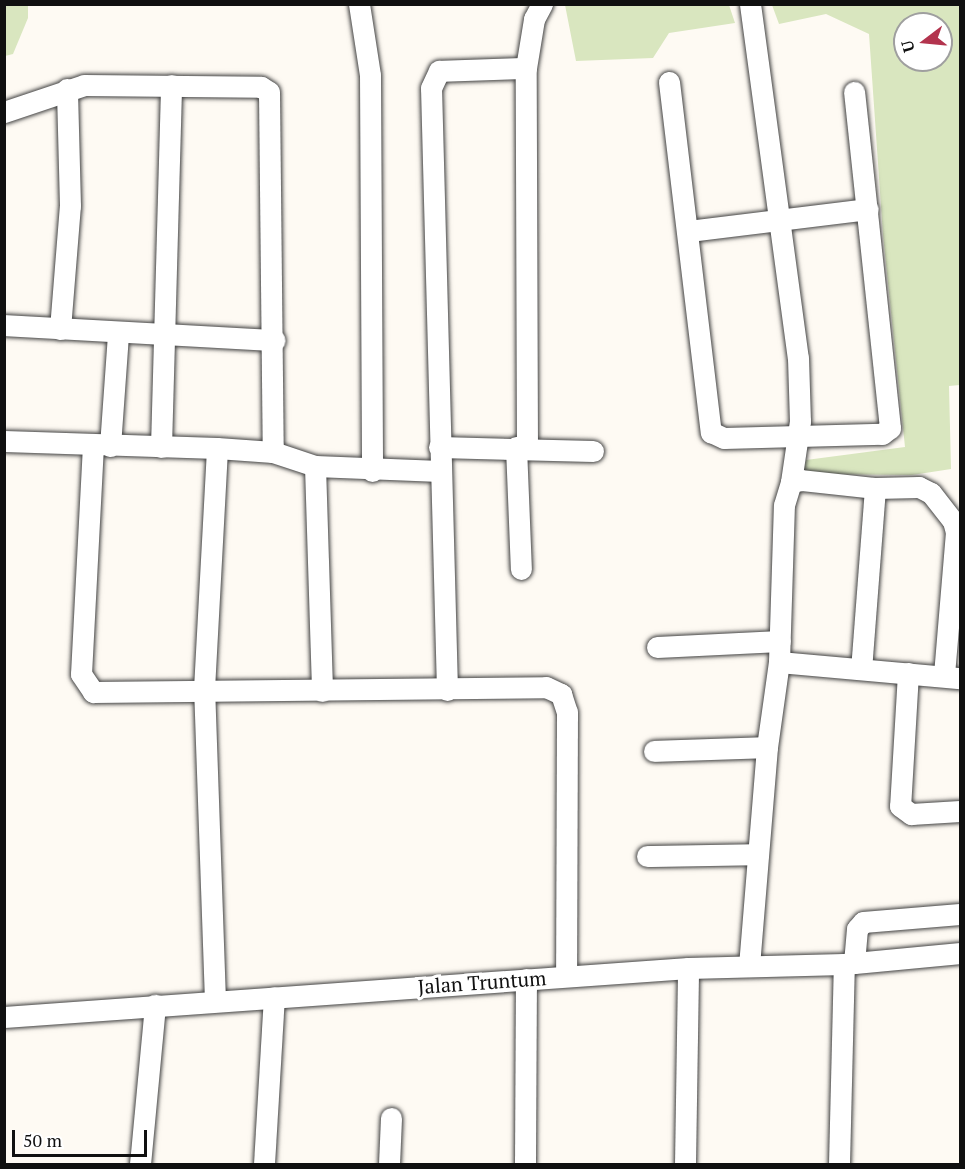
<!DOCTYPE html>
<style>
body{margin:0}
#map{position:relative;width:965px;height:1169px;overflow:hidden;background:#fefaf3;font-family:"PT Serif",serif}
div>[style]{position:absolute}
[style*='--x']{left:calc(var(--x)*1px);top:calc(var(--y)*1px);width:calc(var(--w)*1px);rotate:calc(var(--a)*1deg)}
.green>*{inset:0;background:#d9e6bf}
.roads{filter:drop-shadow(0 0 2px #434343) drop-shadow(0 0 2px #434343)}
.minor>*{height:21px;margin:-10.5px;padding:0 10.5px;transform-origin:10.5px;border-radius:10.5px;background:#fff}
span{translate:-50% -50%;white-space:nowrap;text-align:center;line-height:1.15;-webkit-text-stroke:6px #fff;paint-order:stroke}
.street-label{font-size:20px;color:#101010}
.frame{position:absolute;inset:0;border:6px solid #101010;pointer-events:none}
.north{position:absolute;left:893px;top:12px;width:60px;height:60px;box-sizing:border-box;background:#fff;border:2px solid #9f9f9f;border-radius:50%;rotate:254deg;font-size:16px;font-weight:700;line-height:24px;text-align:center;color:#101010}
.north::after{content:'';display:block;margin:auto;width:21px;height:27px;background:#b3344e;clip-path:polygon(50% 0,100% 100%,50% 72%,0 100%)}
.scale{position:absolute;left:12px;top:1130px;width:135px;height:27px;box-sizing:border-box;border:3px solid #101010;border-top:0;padding-left:8px;font-size:18px;line-height:21px;white-space:nowrap;color:#101010;-webkit-text-stroke:4px #fff;paint-order:stroke}
</style>
<div id="map">
<div class="green">
<div style="clip-path:polygon(5px 4px,28px 5px,28px 18px,13px 54px,5px 56px)"></div>
<div style="clip-path:polygon(565px 5px,729px 5px,735px 23px,669px 33px,653px 58px,576px 61px)"></div>
<div style="clip-path:polygon(evenodd,772px 5px,960px 5px,960px 385px,949px 386px,951px 469px,912px 475px,803px 474px,806px 460px,905px 447px,883px 235px,869px 34px,826px 14px,779px 24px,772px 5px,905px 24px,941px 24px,941px 60px,905px 60px,905px 24px)"></div>
</div>
<div class="roads">
<div class="minor">
<div style="--x:359;--y:4;--w:72;--a:81.2"></div>
<div style="--x:370;--y:75;--w:396;--a:89.7"></div>
<div style="--x:750;--y:4;--w:357;--a:82.3"></div>
<div style="--x:798;--y:358;--w:63;--a:88.2"></div>
<div style="--x:800;--y:421;--w:62;--a:98.4"></div>
<div style="--x:669;--y:82;--w:353;--a:83.2"></div>
<div style="--x:711;--y:432;--w:14;--a:25"></div>
<div style="--x:724;--y:438;--w:158;--a:-1.5"></div>
<div style="--x:882;--y:434;--w:10;--a:-37"></div>
<div style="--x:890;--y:428;--w:338;--a:-96.1"></div>
<div style="--x:4;--y:112;--w:84;--a:-18.6"></div>
<div style="--x:84;--y:85;--w:177;--a:0.6"></div>
<div style="--x:261;--y:87;--w:9;--a:32"></div>
<div style="--x:269;--y:92;--w:360;--a:89.4"></div>
<div style="--x:689;--y:231;--w:180;--a:-7"></div>
<div style="--x:4;--y:325;--w:271;--a:3.2"></div>
<div style="--x:60;--y:329;--w:123;--a:-85.4"></div>
<div style="--x:70;--y:206;--w:117;--a:-91.5"></div>
<div style="--x:4;--y:441;--w:213;--a:1.9"></div>
<div style="--x:217;--y:448;--w:56;--a:4.1"></div>
<div style="--x:273;--y:452;--w:44;--a:18.4"></div>
<div style="--x:315;--y:466;--w:125;--a:2.3"></div>
<div style="--x:93;--y:445;--w:229;--a:93"></div>
<div style="--x:81;--y:674;--w:22;--a:56"></div>
<div style="--x:93;--y:692;--w:453;--a:-0.6"></div>
<div style="--x:546;--y:687;--w:17;--a:25"></div>
<div style="--x:561;--y:694;--w:19;--a:72"></div>
<div style="--x:567;--y:712;--w:264;--a:90.2"></div>
<div style="--x:110;--y:446;--w:112;--a:-85.9"></div>
<div style="--x:161;--y:447;--w:362;--a:-88.4"></div>
<div style="--x:439;--y:447;--w:154;--a:1.5"></div>
<div style="--x:516;--y:447;--w:122;--a:87.7"></div>
<div style="--x:527;--y:447;--w:379;--a:-90.2"></div>
<div style="--x:526;--y:68;--w:50;--a:-80.7"></div>
<div style="--x:534;--y:19;--w:17;--a:-62"></div>
<div style="--x:315;--y:466;--w:225;--a:88.2"></div>
<div style="--x:875;--y:488;--w:44;--a:-1.3"></div>
<div style="--x:919;--y:487;--w:13;--a:27"></div>
<div style="--x:931;--y:493;--w:36;--a:52"></div>
<div style="--x:953;--y:521;--w:11;--a:75"></div>
<div style="--x:956;--y:532;--w:144;--a:94.8"></div>
<div style="--x:657;--y:647;--w:123;--a:-2.8"></div>
<div style="--x:779;--y:662;--w:182;--a:5.1"></div>
<div style="--x:908;--y:673;--w:133;--a:93.4"></div>
<div style="--x:900;--y:806;--w:14;--a:36"></div>
<div style="--x:911;--y:814;--w:49;--a:-3.5"></div>
<div style="--x:447;--y:690;--w:602;--a:-91.52"></div>
<div style="--x:431;--y:88;--w:19;--a:-65"></div>
<div style="--x:439;--y:71;--w:87;--a:-2"></div>
<div style="--x:654;--y:751;--w:113;--a:-2"></div>
<div style="--x:647;--y:856;--w:111;--a:-1"></div>
<div style="--x:854;--y:963;--w:34;--a:-85"></div>
<div style="--x:857;--y:929;--w:9;--a:-49"></div>
<div style="--x:863;--y:922;--w:97;--a:-4.7"></div>
<div style="--x:749;--y:966;--w:220;--a:-85.3"></div>
<div style="--x:767;--y:747;--w:86;--a:-82"></div>
<div style="--x:779;--y:662;--w:157;--a:-88.2"></div>
<div style="--x:784;--y:505;--w:24;--a:-73"></div>
<div style="--x:791;--y:482;--w:10;--a:-11"></div>
<div style="--x:801;--y:480;--w:74;--a:6.2"></div>
<div style="--x:875;--y:488;--w:181;--a:94.4"></div>
<div style="--x:215;--y:1001;--w:312;--a:-92"></div>
<div style="--x:204;--y:689;--w:241;--a:-86.9"></div>
<div style="--x:4;--y:1017;--w:686;--a:-4.1"></div>
<div style="--x:688;--y:968;--w:156;--a:-1.5"></div>
<div style="--x:844;--y:964;--w:117;--a:-5.4"></div>
<div style="--x:140;--y:1164;--w:160;--a:-84.6"></div>
<div style="--x:264;--y:1164;--w:167;--a:-86.6"></div>
<div style="--x:389;--y:1164;--w:46;--a:-87.5"></div>
<div style="--x:525;--y:1164;--w:185;--a:-89.7"></div>
<div style="--x:685;--y:1164;--w:196;--a:-89.1"></div>
<div style="--x:839;--y:1164;--w:200;--a:-88.6"></div>
</div>
</div>
<div class="street-label">
<span style="left:482px;top:982px;rotate:-4deg">Jalan Truntum</span>
</div>
<div class="frame"></div>
<div class="north">U</div>
<div class="scale">50 m</div>
</div>
